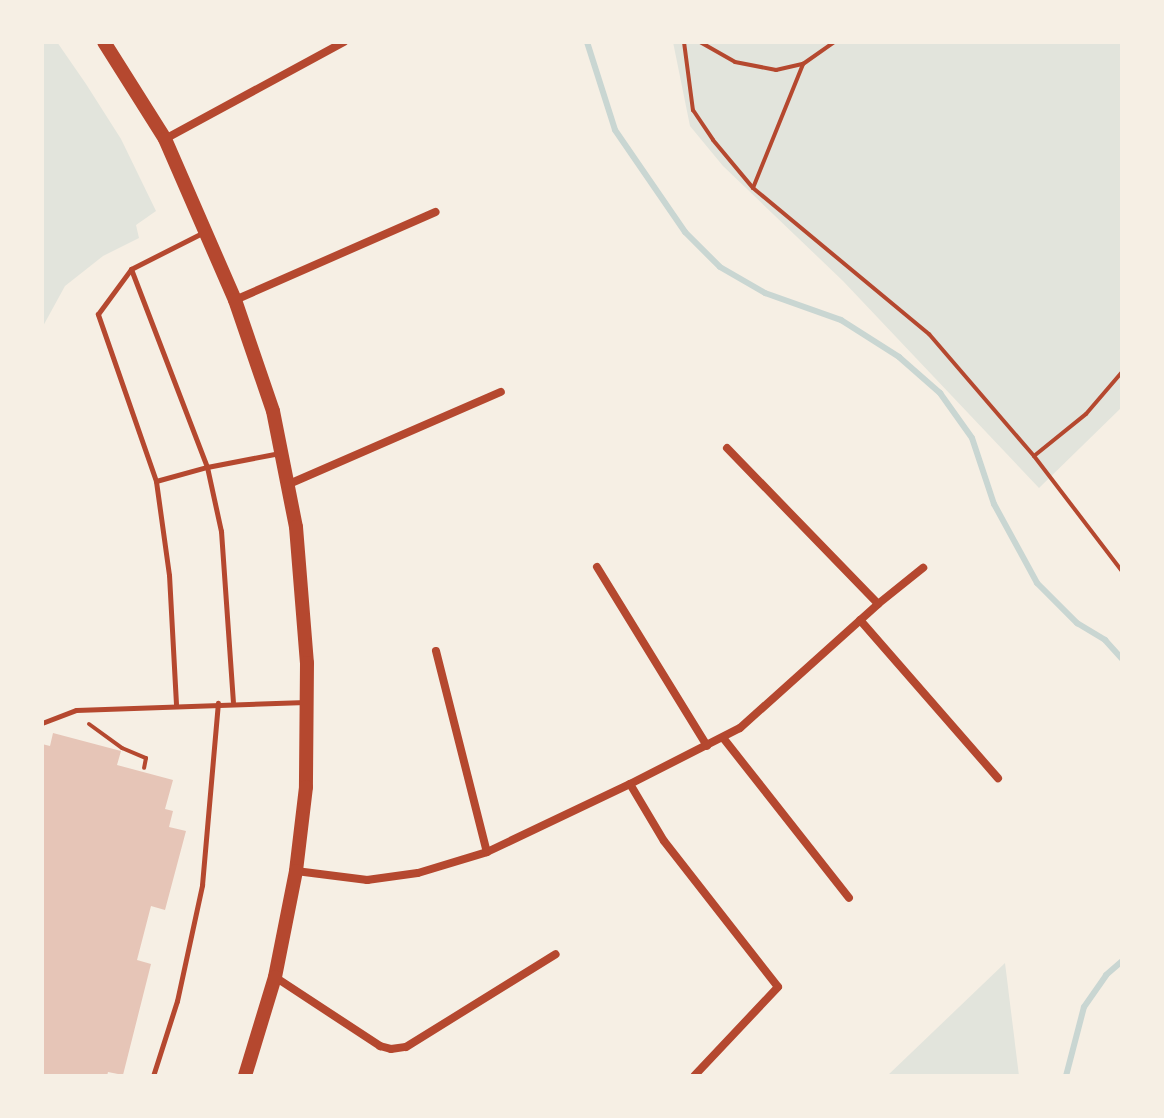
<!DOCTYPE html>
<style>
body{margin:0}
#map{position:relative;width:1164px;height:1118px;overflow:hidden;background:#f6efe4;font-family:"PT Sans",sans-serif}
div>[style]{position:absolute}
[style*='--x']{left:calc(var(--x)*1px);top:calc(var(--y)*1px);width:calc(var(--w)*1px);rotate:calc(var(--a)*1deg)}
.green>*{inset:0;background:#e2e4dc}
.stream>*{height:6px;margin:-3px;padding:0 3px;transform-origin:3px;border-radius:3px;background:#c9d6d2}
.building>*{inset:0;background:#e6c5b7}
.path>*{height:4px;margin:-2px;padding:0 2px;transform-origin:2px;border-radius:2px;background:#b5482f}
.service>*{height:5px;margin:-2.5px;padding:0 2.5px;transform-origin:2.5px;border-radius:2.5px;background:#b5482f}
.minor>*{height:8px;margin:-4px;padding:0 4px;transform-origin:4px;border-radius:4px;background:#b5482f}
.tertiary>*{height:14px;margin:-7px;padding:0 7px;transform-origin:7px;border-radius:7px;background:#b5482f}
span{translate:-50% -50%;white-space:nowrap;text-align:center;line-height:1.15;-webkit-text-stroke:7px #f6efe4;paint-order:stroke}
.frame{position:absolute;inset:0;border:44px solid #f6efe4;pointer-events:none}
</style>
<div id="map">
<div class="green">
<div style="clip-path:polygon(42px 42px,57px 42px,86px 84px,121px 139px,156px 211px,136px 225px,139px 238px,103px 256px,65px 286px,42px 328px)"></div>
<div style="clip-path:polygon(673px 42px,1122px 42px,1122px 407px,1039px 488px,843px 281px,723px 166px,690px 126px)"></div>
<div style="clip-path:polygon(1005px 963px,1019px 1076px,887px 1076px)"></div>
</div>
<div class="stream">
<div style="--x:587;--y:42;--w:92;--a:72.3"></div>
<div style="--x:615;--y:130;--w:124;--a:55.5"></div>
<div style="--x:685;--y:232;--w:49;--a:45"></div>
<div style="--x:720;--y:267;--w:52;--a:30"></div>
<div style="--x:765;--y:293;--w:81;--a:19.6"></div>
<div style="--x:841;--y:320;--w:69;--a:32.5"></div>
<div style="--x:899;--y:357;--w:55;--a:41.3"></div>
<div style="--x:940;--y:393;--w:55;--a:54.6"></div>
<div style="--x:972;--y:438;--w:70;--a:71.6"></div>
<div style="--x:994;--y:504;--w:90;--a:61.4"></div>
<div style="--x:1037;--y:583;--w:57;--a:45"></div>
<div style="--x:1077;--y:623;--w:33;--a:31"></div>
<div style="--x:1105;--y:640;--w:25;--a:48"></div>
<div style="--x:1066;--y:1076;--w:71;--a:-75.4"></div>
<div style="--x:1084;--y:1007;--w:39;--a:-55"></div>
<div style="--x:1106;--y:975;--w:21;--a:-41"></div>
</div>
<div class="building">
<div style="clip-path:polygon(53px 733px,121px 751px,117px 765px,173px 780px,165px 809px,173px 811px,169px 827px,186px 831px,165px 910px,151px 906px,137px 960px,151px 964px,123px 1075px,108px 1072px,107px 1076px,42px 1076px,42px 744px,50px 746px)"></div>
</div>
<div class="path">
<div style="--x:684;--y:42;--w:69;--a:82.5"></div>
<div style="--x:693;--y:110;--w:36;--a:56"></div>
<div style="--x:713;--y:140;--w:62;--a:50.2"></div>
<div style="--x:753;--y:188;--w:229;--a:39.7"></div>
<div style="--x:929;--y:334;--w:161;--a:49.3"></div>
<div style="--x:1034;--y:456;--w:145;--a:52.6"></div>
<div style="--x:700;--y:42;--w:40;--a:29.7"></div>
<div style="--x:735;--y:62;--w:42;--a:11"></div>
<div style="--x:776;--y:70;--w:28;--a:-13"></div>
<div style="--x:803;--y:64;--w:38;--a:-35"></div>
<div style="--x:753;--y:188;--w:134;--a:-68"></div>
<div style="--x:1034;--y:456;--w:67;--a:-38.9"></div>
<div style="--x:1086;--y:414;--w:55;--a:-49.4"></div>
<div style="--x:89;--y:724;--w:41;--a:36"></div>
<div style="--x:122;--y:748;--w:26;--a:23"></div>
<div style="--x:146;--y:758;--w:10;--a:101"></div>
</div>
<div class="service">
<div style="--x:131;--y:269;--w:212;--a:69"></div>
<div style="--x:207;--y:467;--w:66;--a:77.7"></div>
<div style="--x:221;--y:531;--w:171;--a:86"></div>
<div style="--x:156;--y:481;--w:53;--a:-15.4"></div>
<div style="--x:207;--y:467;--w:74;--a:-10.9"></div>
<div style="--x:176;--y:704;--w:129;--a:-93.1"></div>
<div style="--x:169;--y:575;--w:95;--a:-97.9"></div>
<div style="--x:156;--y:481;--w:177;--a:-109.2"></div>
<div style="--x:98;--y:314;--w:56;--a:-53.7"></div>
<div style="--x:131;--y:269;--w:82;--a:-26.9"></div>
<div style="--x:42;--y:723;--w:36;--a:-21"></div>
<div style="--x:76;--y:710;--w:230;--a:-2"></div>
<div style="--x:153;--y:1076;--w:79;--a:-72.3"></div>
<div style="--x:177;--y:1001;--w:119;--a:-77.8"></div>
<div style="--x:202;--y:885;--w:183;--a:-85"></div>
</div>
<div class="minor">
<div style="--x:165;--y:139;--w:204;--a:-28.5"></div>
<div style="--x:235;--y:300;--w:219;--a:-23.7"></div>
<div style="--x:727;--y:448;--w:217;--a:45.9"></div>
<div style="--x:289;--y:484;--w:231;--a:-23.5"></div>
<div style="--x:597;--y:567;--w:210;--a:58.4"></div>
<div style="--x:860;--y:620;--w:210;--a:48.9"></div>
<div style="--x:436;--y:651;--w:207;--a:75.8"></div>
<div style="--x:724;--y:739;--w:202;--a:51.8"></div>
<div style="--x:630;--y:784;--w:66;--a:59.2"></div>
<div style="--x:664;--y:841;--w:185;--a:52"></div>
<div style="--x:778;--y:987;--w:122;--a:133.3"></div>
<div style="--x:296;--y:871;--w:72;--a:7.2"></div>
<div style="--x:367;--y:880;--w:51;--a:-7.8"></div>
<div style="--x:418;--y:873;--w:72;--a:-16.9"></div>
<div style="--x:487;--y:852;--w:158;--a:-25.4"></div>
<div style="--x:630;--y:784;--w:123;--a:-27"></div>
<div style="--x:740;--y:728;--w:186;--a:-41.9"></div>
<div style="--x:878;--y:604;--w:58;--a:-38.7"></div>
<div style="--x:275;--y:977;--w:126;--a:33.3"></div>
<div style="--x:380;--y:1046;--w:11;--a:15"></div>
<div style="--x:391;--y:1049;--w:15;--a:-8"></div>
<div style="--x:406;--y:1047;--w:176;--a:-31.8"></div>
</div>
<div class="tertiary">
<div style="--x:104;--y:42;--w:115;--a:57.8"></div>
<div style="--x:165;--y:139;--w:176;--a:66.5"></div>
<div style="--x:235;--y:300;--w:117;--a:71.1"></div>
<div style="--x:273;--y:411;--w:118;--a:78.8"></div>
<div style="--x:296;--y:527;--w:136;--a:85.4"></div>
<div style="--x:307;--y:663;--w:124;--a:90.5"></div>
<div style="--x:306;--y:787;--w:85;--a:96.8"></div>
<div style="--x:296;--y:871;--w:108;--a:101.2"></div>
<div style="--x:275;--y:977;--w:103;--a:106.9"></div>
</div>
<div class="frame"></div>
</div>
